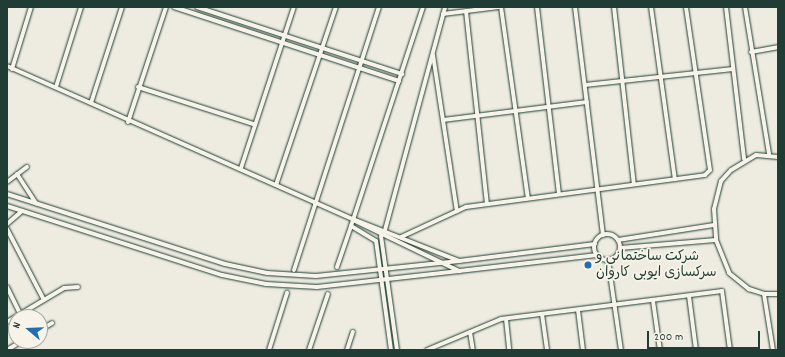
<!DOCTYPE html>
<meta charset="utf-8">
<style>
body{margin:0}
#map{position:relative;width:785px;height:357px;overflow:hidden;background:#eeece1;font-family:Dekko,"Playpen Sans Arabic",sans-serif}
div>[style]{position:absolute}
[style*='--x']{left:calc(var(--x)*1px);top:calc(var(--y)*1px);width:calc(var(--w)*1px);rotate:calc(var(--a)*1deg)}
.roads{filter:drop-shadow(0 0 1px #1f3d34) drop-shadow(0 0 1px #1f3d34)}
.minor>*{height:4px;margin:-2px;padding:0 2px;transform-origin:2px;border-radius:2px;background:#f7f3e8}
.minor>.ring{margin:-2px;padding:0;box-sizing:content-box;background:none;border:4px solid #f7f3e8;border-radius:50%}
.dots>*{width:11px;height:11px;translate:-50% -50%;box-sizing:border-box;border:2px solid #f7f3e8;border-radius:50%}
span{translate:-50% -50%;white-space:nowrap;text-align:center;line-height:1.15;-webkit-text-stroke:3.5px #f7f3e8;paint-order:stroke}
.poi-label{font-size:14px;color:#1f3d34}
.left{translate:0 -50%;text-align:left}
.frame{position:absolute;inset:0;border:8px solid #1f3d34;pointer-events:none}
.north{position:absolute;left:8px;top:309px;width:40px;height:40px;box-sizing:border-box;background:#f7f3e8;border:1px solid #a1aaa0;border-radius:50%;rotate:289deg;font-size:11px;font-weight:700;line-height:16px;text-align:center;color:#1f3d34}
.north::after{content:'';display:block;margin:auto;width:14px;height:18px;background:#1f6fb2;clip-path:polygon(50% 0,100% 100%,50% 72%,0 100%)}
.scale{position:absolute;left:647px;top:331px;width:113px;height:18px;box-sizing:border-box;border:2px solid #1f3d34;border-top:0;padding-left:5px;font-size:12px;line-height:14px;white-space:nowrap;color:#1f3d34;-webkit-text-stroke:3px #f7f3e8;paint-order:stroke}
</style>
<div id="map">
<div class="roads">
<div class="minor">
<div style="--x:174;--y:7;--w:237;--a:18.2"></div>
<div style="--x:197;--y:7;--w:216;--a:18.1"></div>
<div style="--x:501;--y:7;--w:193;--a:82"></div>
<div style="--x:537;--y:7;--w:188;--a:83.3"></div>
<div style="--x:575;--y:7;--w:230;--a:83"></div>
<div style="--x:614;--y:7;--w:178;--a:83.6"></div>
<div style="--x:651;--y:7;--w:174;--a:82.1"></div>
<div style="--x:726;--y:7;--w:153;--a:83.2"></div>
<div style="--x:745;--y:7;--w:149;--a:80.7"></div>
<div style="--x:466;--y:11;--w:194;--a:83.8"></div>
<div style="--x:443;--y:14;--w:56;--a:-7.1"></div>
<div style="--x:751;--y:52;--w:27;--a:-10"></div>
<div style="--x:433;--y:55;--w:158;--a:81.3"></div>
<div style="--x:7;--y:66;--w:378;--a:23.9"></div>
<div style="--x:353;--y:219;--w:114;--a:21.6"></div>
<div style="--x:459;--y:261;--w:137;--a:-7.1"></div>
<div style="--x:12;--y:69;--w:65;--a:-73"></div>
<div style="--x:585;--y:85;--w:149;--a:-6.2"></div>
<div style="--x:56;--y:87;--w:84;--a:-72.6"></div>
<div style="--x:138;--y:87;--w:121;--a:17.8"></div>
<div style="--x:91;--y:103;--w:101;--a:-72.1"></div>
<div style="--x:443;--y:120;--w:145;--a:-7.1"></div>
<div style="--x:128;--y:122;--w:121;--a:-71.7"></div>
<div style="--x:778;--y:157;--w:22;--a:-175"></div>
<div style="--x:756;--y:155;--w:29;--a:149"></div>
<div style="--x:731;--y:170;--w:15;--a:132"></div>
<div style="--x:721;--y:181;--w:29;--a:104"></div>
<div style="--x:714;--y:209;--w:31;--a:86"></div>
<div style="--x:716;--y:240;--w:35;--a:68"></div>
<div style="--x:729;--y:273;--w:26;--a:39"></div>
<div style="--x:749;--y:289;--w:16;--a:18"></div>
<div style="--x:764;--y:294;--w:14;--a:0"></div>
<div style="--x:241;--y:168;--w:169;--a:-71.8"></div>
<div style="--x:17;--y:174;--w:35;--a:57"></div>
<div style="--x:7;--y:182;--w:25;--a:-37"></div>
<div style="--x:276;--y:185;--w:188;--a:-71.4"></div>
<div style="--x:7;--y:194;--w:229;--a:17.8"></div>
<div style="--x:225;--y:264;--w:43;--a:12.1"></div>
<div style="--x:267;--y:273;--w:49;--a:3.5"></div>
<div style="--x:316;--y:276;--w:144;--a:-6"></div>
<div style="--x:7;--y:206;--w:226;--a:17.8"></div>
<div style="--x:222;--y:275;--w:45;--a:11.6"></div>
<div style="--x:266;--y:284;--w:51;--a:3.4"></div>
<div style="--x:317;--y:287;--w:143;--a:-6.4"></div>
<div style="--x:353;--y:220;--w:118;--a:25.7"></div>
<div style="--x:459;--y:271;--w:139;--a:-6.6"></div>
<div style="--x:7;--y:224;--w:20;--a:-41"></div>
<div style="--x:7;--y:229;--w:80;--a:62.5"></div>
<div style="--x:385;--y:230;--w:231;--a:-74.9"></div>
<div class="ring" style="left:594px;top:234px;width:22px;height:22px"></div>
<div style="--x:381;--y:236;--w:115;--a:82"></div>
<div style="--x:401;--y:237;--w:72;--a:-24.8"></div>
<div style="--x:466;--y:207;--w:241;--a:-7.6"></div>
<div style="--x:705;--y:175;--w:7;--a:-45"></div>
<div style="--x:710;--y:170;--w:165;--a:-98.4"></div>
<div style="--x:618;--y:240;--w:97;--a:-8.9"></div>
<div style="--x:620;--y:248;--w:96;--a:-4.8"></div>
<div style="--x:608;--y:260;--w:91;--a:81.8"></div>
<div style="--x:337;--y:267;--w:43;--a:-71.1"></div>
<div style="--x:294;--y:270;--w:276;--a:-72.1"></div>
<div style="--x:7;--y:287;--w:30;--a:64"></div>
<div style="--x:764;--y:294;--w:57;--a:80.9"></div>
<div style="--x:689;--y:296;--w:54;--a:82.6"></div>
<div style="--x:653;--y:301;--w:49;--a:81.9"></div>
<div style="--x:578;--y:310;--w:40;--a:82.9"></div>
<div style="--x:542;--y:314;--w:36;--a:82"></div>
<div style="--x:506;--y:319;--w:31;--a:84"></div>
<div style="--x:7;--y:322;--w:66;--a:-30.8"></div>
<div style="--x:64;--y:288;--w:14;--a:-4"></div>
<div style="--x:40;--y:330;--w:14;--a:-30"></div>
<div style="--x:470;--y:332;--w:18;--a:81"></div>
<div style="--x:7;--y:350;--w:17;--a:-31"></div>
<div style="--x:269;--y:350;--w:60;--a:-72.5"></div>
<div style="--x:309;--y:350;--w:59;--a:-71.3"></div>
<div style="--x:347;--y:350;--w:19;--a:-72"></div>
<div style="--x:391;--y:350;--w:110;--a:-97.8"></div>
<div style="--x:376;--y:241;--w:29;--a:-149"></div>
<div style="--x:351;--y:226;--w:231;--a:-71.8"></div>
<div style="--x:427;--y:350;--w:80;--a:-22.7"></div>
<div style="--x:501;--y:319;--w:223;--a:-7.2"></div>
<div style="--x:722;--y:291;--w:60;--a:82.3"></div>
</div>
</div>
<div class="dots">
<div style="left:588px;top:265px;background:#1f6fb2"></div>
</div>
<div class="poi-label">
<span class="left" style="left:596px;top:265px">شرکت ساختمانی و<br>سرکسازی ایوبی کاروان</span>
</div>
<div class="frame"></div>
<div class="north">N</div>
<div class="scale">200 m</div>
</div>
